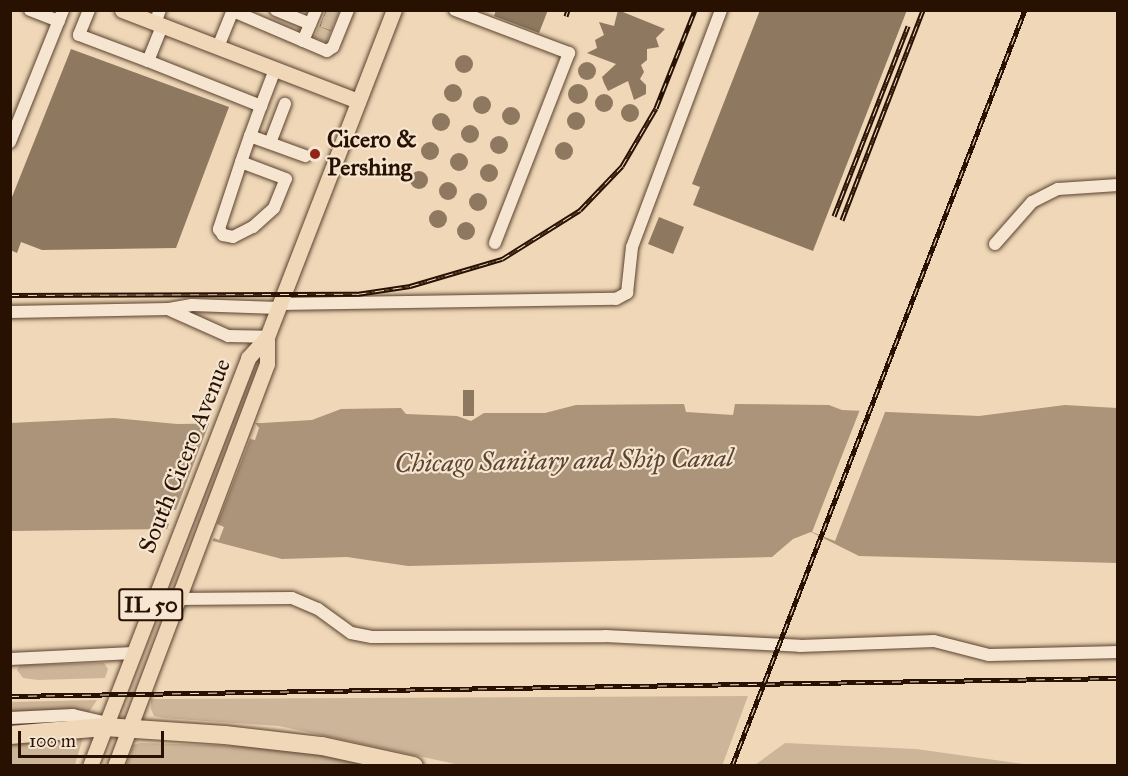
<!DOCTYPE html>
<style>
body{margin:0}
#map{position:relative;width:1128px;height:776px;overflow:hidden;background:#efd7b8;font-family:"IM FELL Great Primer",serif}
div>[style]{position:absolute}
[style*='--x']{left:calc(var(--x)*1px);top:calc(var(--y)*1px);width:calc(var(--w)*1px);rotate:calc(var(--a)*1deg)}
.green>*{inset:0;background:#cdb599}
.water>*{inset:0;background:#ab9479}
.pier>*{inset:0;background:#efd7b8}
.building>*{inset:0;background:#8f7860}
.round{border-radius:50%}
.minor-tunnel>*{height:12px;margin-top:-6px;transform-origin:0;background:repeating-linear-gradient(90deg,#d1b99c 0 12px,transparent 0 18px)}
.roads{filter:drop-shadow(0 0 2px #5a422e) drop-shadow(0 0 2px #5a422e)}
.minor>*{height:12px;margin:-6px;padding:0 6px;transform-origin:6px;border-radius:6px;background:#f5e5d1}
.major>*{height:15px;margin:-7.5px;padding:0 7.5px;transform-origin:7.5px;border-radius:7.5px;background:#efd7b8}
.highway>*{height:18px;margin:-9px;padding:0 9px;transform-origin:9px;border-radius:9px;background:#efd7b8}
.rail>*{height:5px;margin-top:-2.5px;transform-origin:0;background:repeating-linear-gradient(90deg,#f5e5d1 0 9px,#281100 0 18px);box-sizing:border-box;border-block:2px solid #281100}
.dots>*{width:16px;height:16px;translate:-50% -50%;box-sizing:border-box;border:3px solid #f5e5d1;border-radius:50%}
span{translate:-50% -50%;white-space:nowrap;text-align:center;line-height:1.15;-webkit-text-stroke:4.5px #f5e5d1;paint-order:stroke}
.shield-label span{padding:2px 4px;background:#f5e5d1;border:2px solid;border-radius:4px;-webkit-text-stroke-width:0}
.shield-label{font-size:22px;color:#281100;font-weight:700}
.poi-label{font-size:24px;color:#281100;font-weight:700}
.left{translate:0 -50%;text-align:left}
.street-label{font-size:24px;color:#281100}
.water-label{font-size:26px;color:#5c4530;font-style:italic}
.frame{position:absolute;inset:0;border:12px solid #281100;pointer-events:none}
.scale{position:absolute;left:18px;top:731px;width:146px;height:27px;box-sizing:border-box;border:3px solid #281100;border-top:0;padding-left:8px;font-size:18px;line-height:21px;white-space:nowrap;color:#281100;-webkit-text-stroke:4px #f5e5d1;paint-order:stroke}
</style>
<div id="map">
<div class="green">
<div style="clip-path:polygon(104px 663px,108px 669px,105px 678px,38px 680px,23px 678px,17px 670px,20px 665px)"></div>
<div style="clip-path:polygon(748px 696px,722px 766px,460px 765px,279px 726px,164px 718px,154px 716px,151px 709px,151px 699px)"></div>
<div style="clip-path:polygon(97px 700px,85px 718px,11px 726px,10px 702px)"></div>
<div style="clip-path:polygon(84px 734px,75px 765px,11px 766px,11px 741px)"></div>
<div style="clip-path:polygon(140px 743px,280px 747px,383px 766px,126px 766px,133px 745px)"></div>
<div style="clip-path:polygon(785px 743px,916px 749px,1031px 765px,755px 765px)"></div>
</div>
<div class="water">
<div style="clip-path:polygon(684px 404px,686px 412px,733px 415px,735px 404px,829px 405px,842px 410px,979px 416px,1065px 405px,1117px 408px,1117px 563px,859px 556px,811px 532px,793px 539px,772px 557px,408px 566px,347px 557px,282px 559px,167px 529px,11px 531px,10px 423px,114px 418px,177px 424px,262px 423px,312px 420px,341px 409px,401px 408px,406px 414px,457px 416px,471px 421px,484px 413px,545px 413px,576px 405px)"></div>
</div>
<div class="pier">
<div style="clip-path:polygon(861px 407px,887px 407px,835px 541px,812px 532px)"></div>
<div style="clip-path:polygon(210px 421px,253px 420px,259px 428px,255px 440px,250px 439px,217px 524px,224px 527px,219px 540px,214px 538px,211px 543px,167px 529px,169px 524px,166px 522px,171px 509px,176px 510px)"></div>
</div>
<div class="building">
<div style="clip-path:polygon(326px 10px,339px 10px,326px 42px,315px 37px)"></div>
<div style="clip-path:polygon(496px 10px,548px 10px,539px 33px,494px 16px)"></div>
<div style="clip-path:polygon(618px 10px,665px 29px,656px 38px,659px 47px,647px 49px,647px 60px,641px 65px,644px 72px,640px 79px,646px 85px,646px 94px,634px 100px,628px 81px,608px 91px,604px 83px,602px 77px,616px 64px,587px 53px,597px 48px,595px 40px,604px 35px,599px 22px,614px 26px)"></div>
<div style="clip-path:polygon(760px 10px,907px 10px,813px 251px,693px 205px,700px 187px,692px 184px)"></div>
<div style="clip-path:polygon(71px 49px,229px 107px,176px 248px,42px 250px,21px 242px,17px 253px,10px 250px,10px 202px)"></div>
<div class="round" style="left:455px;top:55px;width:18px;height:18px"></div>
<div class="round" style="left:578px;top:62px;width:18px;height:18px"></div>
<div class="round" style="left:444px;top:84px;width:18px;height:18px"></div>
<div class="round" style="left:568px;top:84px;width:20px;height:20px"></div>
<div class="round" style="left:595px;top:94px;width:18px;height:18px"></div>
<div class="round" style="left:473px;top:96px;width:18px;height:18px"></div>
<div class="round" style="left:621px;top:104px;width:18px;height:18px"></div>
<div class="round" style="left:502px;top:107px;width:18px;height:18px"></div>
<div class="round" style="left:567px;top:112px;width:18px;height:18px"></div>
<div class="round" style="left:432px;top:113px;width:18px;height:18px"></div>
<div class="round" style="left:461px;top:125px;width:18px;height:18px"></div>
<div class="round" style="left:490px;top:136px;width:18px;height:18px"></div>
<div class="round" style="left:421px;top:142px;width:18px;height:18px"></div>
<div class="round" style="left:555px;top:142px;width:18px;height:18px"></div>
<div class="round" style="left:450px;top:153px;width:18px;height:18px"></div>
<div class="round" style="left:480px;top:164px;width:18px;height:18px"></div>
<div class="round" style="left:410px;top:171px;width:18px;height:18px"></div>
<div class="round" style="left:439px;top:182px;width:18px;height:18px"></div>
<div class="round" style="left:469px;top:193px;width:18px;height:18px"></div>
<div class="round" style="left:429px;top:210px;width:18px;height:18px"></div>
<div style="clip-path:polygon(659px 217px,684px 227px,673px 254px,648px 244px)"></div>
<div class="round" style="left:457px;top:222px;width:18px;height:18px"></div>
<div style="clip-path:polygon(463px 390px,474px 390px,474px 416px,463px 416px)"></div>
</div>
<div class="minor-tunnel">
<div style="--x:327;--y:10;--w:12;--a:24"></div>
<div style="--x:322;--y:21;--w:13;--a:18"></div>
<div style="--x:317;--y:32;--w:13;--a:23"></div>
</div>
<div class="roads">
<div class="minor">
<div style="--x:30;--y:10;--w:31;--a:21"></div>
<div style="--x:89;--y:10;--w:27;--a:112"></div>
<div style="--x:79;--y:35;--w:74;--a:20.6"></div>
<div style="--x:148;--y:61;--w:38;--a:-68"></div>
<div style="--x:276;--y:10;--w:37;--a:22"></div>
<div style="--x:455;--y:10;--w:122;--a:20.7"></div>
<div style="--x:569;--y:53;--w:204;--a:111.3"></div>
<div style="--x:233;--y:11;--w:102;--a:23.1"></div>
<div style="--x:327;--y:51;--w:7;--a:-34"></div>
<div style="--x:333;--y:47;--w:40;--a:-68"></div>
<div style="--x:155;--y:23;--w:14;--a:-69"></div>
<div style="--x:303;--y:41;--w:34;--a:-67"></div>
<div style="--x:218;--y:47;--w:40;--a:-68"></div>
<div style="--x:148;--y:61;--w:122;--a:21.7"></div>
<div style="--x:261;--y:106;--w:40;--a:-69"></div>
<div style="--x:261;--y:106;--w:32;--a:110"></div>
<div style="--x:250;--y:136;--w:59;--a:20"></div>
<div style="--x:10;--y:142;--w:142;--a:-68.1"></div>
<div style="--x:270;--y:143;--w:42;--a:-69"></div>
<div style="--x:241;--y:162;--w:71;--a:108.2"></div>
<div style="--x:219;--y:229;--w:7;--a:56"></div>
<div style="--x:223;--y:235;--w:10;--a:11"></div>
<div style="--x:233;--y:237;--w:22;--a:-27"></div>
<div style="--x:253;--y:227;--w:28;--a:-42"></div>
<div style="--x:274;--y:208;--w:31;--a:-68"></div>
<div style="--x:286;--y:179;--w:48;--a:-159.3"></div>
<div style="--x:241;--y:162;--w:28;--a:-71"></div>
<div style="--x:995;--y:244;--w:56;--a:-48.6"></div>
<div style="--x:1032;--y:202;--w:29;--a:-27"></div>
<div style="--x:1058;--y:189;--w:60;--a:-3.8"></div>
<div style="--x:280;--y:304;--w:336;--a:-0.9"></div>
<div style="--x:616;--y:299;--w:13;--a:-29"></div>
<div style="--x:627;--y:293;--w:46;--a:-83.8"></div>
<div style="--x:632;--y:247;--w:253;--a:-69.4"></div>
<div style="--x:170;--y:310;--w:64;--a:24.1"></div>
<div style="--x:228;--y:336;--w:39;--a:1"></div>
<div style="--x:10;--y:312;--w:159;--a:-1.1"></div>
<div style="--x:169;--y:309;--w:23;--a:-10"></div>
<div style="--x:192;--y:305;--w:86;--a:2"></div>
<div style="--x:176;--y:599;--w:116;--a:-0.5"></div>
<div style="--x:292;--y:598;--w:28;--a:23"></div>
<div style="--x:318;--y:609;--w:41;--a:36"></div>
<div style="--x:351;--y:633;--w:21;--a:11"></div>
<div style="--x:372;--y:637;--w:233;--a:-0.2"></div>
<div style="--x:605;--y:636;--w:195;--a:2.9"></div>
<div style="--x:800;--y:646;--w:134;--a:-2.1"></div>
<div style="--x:934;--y:641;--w:57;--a:14.3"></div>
<div style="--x:989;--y:655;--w:129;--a:-1.3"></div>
<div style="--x:10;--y:659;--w:123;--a:-2.8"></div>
<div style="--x:10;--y:718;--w:63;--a:-2.7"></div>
<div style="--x:73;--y:715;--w:31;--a:13"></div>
</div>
<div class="major">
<div style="--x:122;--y:10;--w:253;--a:21.1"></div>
<div style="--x:90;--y:766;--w:438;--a:-68.8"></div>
<div style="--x:248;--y:358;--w:28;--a:-48"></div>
<div style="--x:115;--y:766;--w:430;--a:-69.3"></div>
<div style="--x:267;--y:364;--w:27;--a:-90"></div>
<div style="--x:267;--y:337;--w:351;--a:-68.8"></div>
</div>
<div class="highway">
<div style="--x:10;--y:735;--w:95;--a:-4.8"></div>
<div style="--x:105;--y:727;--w:120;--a:3.8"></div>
<div style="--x:225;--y:735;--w:98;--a:6.5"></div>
<div style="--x:322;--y:746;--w:94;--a:12.3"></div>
</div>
</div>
<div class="rail">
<div style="--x:556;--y:11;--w:1;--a:-90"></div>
<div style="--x:566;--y:16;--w:6;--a:-72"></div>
<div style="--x:834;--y:216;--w:204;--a:-68.7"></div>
<div style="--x:842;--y:220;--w:225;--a:-68.9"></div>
<div style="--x:10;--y:295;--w:347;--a:-0.2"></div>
<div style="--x:357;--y:294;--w:54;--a:-8.6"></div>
<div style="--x:410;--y:286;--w:96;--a:-16.4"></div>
<div style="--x:502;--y:259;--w:92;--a:-32.1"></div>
<div style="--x:580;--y:210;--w:61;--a:-46.3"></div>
<div style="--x:622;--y:166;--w:67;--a:-59.6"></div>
<div style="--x:656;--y:108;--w:105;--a:-68.3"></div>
<div style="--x:10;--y:696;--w:1108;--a:-0.93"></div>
<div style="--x:732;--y:766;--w:811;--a:-68.82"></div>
</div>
<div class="dots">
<div style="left:315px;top:154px;background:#8f2418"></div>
</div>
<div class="shield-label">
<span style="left:151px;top:605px">IL 50</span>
</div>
<div class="poi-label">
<span class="left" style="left:327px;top:154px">Cicero &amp;<br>Pershing</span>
</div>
<div class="street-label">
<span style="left:185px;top:456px;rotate:-68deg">South Cicero Avenue</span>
</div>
<div class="water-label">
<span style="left:564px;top:461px;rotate:-1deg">Chicago Sanitary and Ship Canal</span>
</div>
<div class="frame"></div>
<div class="scale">100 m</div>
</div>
